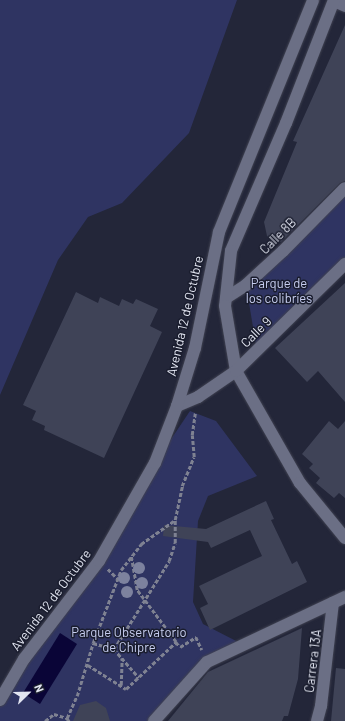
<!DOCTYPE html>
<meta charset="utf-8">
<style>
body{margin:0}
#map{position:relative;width:345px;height:721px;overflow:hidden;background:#232639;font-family:Barlow,sans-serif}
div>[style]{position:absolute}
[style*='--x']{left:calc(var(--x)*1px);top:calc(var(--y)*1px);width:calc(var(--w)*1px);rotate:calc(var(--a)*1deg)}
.green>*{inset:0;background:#2f3462}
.water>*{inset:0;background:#0a0537}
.building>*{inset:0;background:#3f4357}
.path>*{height:2.5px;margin-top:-1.25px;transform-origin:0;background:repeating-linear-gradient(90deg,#7f8292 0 4px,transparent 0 6px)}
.roads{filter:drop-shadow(0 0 1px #404251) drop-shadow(0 0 1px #404251)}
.minor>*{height:12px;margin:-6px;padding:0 6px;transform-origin:6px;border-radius:6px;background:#6b6f85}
.secondary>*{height:12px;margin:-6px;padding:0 6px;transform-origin:6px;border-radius:6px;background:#6b6f85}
.trees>*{width:12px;height:12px;margin:-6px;border-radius:50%;background:#7d829e}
span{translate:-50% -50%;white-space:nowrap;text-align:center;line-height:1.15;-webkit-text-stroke:3px #1a1d2e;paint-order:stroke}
.street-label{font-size:13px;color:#e2e5f1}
.park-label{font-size:13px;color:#c7cef0}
.north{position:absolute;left:8px;top:673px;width:40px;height:40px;-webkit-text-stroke:3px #1a1d2e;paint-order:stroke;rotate:67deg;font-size:11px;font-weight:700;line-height:16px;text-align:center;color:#e2e5f1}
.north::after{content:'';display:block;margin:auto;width:14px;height:18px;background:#e2e5f1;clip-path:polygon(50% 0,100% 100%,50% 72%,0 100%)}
</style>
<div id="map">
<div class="green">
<div style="clip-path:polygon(0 0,237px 0,189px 133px,122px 203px,88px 217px,58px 260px,0 395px)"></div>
<div style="clip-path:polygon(345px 188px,345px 264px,257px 351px,246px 285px)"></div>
<div style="clip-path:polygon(190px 411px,216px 421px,257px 476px,208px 496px,198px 521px,193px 602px,203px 624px,242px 644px,207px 662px,153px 721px,0 721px,0 700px,99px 561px,155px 463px)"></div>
</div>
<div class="water">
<div style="clip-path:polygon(60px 633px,77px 644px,40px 704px,23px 693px)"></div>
</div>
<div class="building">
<div style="clip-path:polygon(345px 25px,345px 181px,340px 183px,281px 242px,277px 243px,267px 236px,264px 222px,297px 142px,293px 141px)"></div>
<div style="clip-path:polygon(345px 283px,345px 402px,318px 371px,307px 382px,275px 348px)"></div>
<div style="clip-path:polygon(76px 292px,98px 303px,100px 297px,119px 306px,122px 299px,133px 304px,136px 299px,158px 309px,150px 326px,162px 332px,104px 458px,44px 430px,45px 426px,32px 420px,36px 411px,23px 405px)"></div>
<div style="clip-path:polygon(329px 421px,338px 429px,345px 421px,345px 498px,339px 493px,334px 498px,316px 483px,320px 478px,309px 468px,313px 464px,302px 454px)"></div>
<div style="clip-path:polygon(266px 501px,274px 519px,271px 520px,292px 564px,297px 561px,307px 582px,210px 630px,200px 608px,208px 604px,199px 586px,262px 556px,250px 530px,211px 548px,208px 542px,163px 536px,164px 525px,206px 529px)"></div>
<div style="clip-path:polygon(302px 628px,298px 679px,288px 716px,284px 716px,282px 721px,168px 721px,208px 672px)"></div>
<div style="clip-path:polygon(336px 668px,345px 669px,345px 721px,331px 721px)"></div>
<div style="clip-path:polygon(96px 701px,106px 708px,110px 721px,73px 721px,80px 705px)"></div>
</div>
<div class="path">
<div style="--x:108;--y:569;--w:13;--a:45"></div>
<div style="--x:176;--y:642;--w:6;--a:51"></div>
<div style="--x:180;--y:647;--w:19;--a:-32"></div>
<div style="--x:196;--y:637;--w:14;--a:65"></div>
<div style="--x:93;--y:643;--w:22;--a:16"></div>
<div style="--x:114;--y:649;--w:38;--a:49"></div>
<div style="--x:114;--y:649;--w:104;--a:-58"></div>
<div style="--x:169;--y:561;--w:19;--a:-72"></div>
<div style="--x:175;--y:543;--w:23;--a:-90"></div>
<div style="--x:175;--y:520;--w:35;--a:-78"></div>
<div style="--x:182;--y:486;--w:31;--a:-68"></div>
<div style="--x:194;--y:457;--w:22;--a:-95"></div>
<div style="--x:192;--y:435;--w:22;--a:-82"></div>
<div style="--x:88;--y:665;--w:45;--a:32.3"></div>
<div style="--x:126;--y:689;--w:69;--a:-43.2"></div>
<div style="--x:176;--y:642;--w:65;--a:-126.9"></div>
<div style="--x:137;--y:590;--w:35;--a:-100"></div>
<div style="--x:121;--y:685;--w:27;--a:-88"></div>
<div style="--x:67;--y:718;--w:24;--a:-66"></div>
<div style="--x:77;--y:696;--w:55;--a:-73.2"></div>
<div style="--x:93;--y:643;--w:78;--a:-69"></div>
<div style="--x:121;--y:570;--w:33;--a:-52"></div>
<div style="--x:141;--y:544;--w:42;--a:-35.2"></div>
<div style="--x:45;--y:721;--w:11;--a:-38"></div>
<div style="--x:54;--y:714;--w:14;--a:17"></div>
<div style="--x:67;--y:718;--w:4;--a:56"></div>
</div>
<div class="roads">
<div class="minor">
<div style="--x:334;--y:1;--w:12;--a:24"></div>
<div style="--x:226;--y:298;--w:24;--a:-33"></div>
<div style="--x:246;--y:285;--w:50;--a:-42.6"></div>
<div style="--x:283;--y:251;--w:88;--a:-45.5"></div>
<div style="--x:317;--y:721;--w:16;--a:-75"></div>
<div style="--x:321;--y:706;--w:104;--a:-83.4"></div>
</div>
<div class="secondary">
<div style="--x:334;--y:0;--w:132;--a:111.3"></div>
<div style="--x:286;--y:123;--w:139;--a:113.3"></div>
<div style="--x:231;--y:251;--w:55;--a:96.2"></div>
<div style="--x:225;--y:306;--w:66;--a:80.4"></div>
<div style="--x:236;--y:371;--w:129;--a:60.3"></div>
<div style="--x:300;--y:483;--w:71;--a:50.7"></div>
<div style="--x:177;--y:406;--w:23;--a:-23"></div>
<div style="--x:198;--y:397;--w:46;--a:-34.4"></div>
<div style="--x:236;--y:371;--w:153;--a:-44.5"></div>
<div style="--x:0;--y:700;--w:48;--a:-59.7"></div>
<div style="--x:24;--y:659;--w:123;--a:-52.6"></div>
<div style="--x:99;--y:561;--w:113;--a:-60.3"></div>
<div style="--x:155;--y:463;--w:61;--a:-68.9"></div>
<div style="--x:177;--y:406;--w:61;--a:-72.8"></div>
<div style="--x:195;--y:348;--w:118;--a:-78.3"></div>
<div style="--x:219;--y:232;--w:250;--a:-67.9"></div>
<div style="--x:154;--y:721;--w:79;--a:-48.1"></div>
<div style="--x:207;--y:662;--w:153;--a:-25.2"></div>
</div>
</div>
<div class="trees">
<div style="left:139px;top:568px"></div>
<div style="left:124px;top:578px"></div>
<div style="left:142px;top:583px"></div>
<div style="left:127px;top:592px"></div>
</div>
<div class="street-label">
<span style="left:278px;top:236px;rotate:-45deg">Calle 8B</span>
<span style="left:185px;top:316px;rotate:-77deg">Avenida 12 de Octubre</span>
<span style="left:256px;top:332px;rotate:-45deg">Calle 9</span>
<span style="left:51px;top:600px;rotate:-53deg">Avenida 12 de Octubre</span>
<span style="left:313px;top:661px;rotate:-83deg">Carrera 13A</span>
</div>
<div class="park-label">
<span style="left:279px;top:291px">Parque de<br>los colibríes</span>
<span style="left:129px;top:640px">Parque Observatorio<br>de Chipre</span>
</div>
<div class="north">N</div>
</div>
